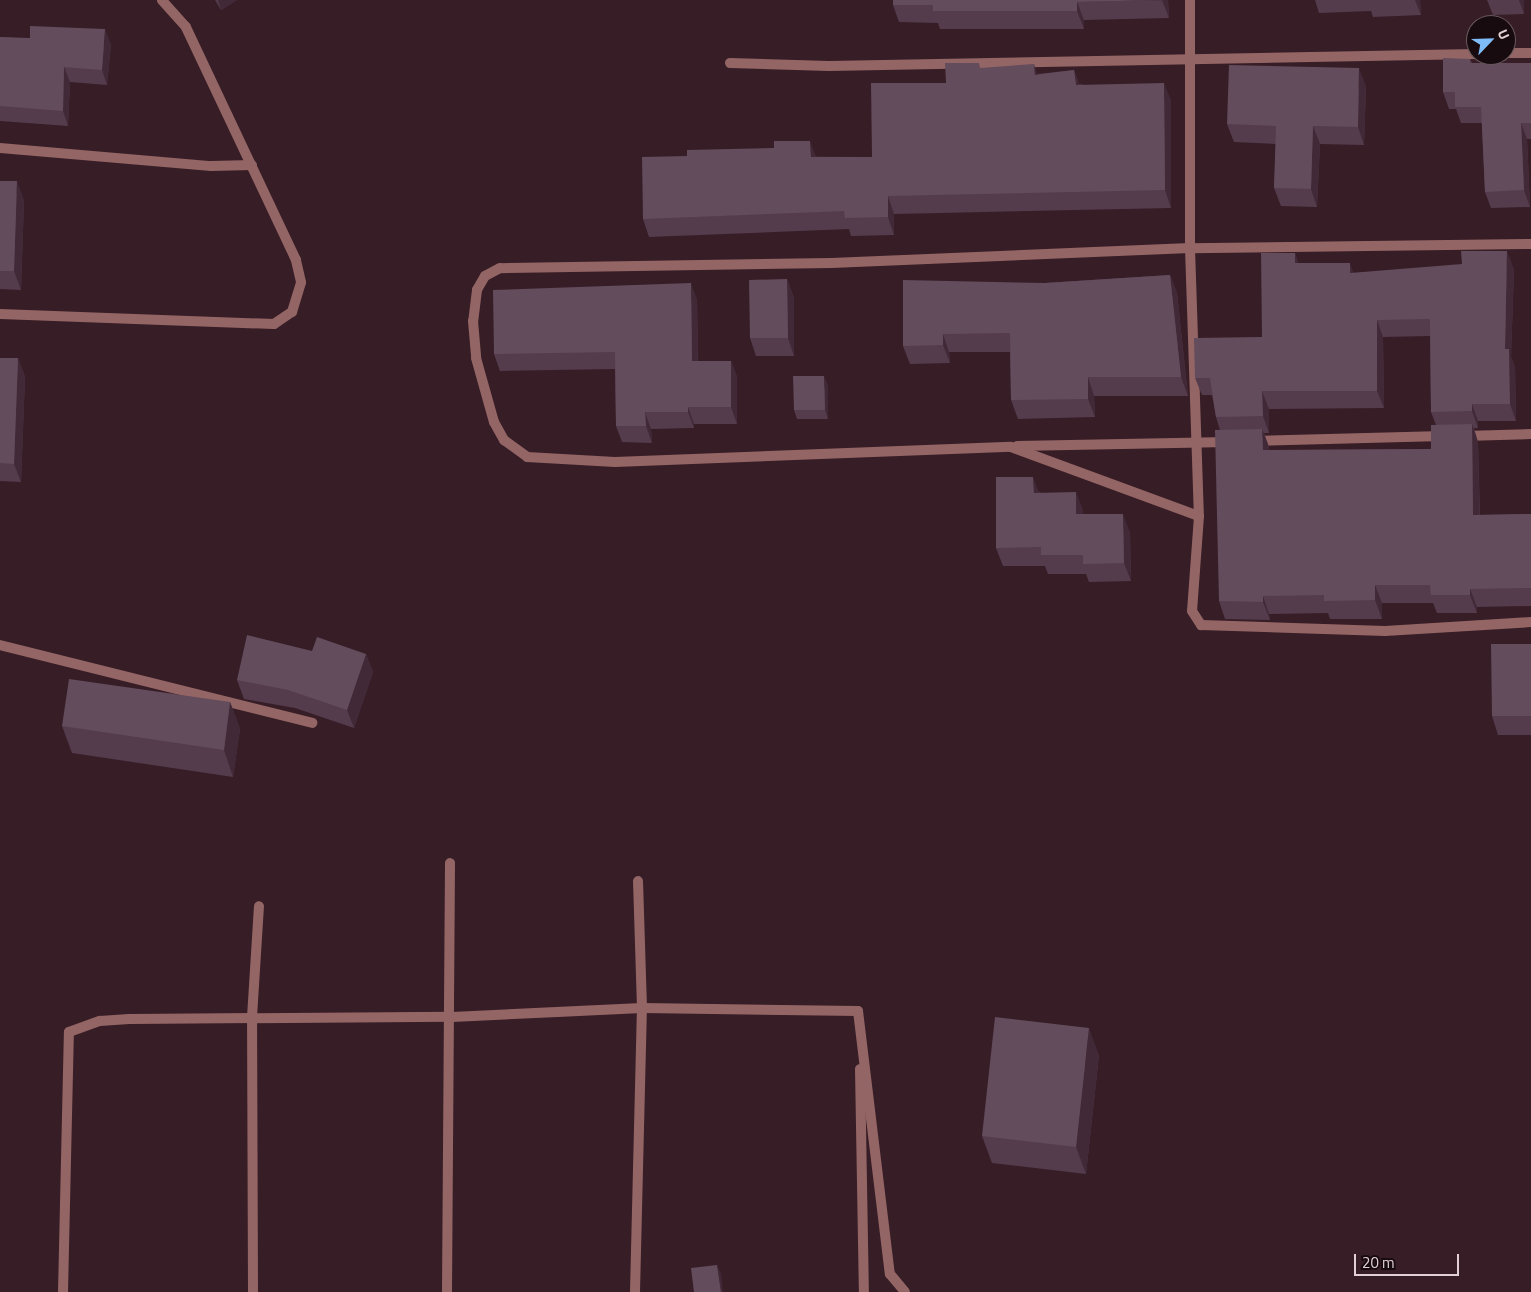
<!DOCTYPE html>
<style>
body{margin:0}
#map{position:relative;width:1531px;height:1292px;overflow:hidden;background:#371d26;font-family:"Titillium Web",sans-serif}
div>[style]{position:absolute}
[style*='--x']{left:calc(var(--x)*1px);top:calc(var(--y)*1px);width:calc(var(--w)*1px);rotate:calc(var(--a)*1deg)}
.minor>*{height:10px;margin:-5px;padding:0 5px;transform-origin:5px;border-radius:5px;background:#946565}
.wall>*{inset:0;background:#543c4d}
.shaded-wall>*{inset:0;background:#422937}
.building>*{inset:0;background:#634c5c}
span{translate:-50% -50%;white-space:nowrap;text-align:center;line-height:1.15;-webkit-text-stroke:4.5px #170b0f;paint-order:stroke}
.north{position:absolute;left:1466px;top:15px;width:50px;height:50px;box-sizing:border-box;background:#170b0f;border:1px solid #695a5e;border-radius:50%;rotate:66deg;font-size:14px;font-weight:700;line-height:20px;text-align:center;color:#e3d0d5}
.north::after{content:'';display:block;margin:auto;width:18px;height:22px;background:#7fbdfa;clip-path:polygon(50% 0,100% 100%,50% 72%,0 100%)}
.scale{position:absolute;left:1354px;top:1254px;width:105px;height:22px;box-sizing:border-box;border:2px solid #e3d0d5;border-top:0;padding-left:6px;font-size:15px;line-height:18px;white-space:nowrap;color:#e3d0d5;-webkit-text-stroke:4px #170b0f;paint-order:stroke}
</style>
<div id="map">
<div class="minor">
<div style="--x:1190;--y:0;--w:248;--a:90"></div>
<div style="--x:1190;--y:248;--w:268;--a:88.1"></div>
<div style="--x:1506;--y:53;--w:25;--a:0"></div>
<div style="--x:730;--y:63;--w:99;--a:1.7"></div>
<div style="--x:829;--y:66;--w:647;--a:-1.06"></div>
<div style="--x:0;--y:148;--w:212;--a:4.9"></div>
<div style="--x:211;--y:166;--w:41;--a:-1.4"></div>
<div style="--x:1531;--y:244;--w:341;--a:179.3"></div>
<div style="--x:1190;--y:248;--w:359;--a:177.6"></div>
<div style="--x:831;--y:263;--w:331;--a:179.1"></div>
<div style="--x:500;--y:268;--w:17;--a:152"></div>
<div style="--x:485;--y:276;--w:16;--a:120"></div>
<div style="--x:477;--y:290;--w:31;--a:97"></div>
<div style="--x:473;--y:321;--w:37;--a:85"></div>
<div style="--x:476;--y:358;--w:66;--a:74.3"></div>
<div style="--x:494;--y:422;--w:21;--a:61"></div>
<div style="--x:504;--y:440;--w:29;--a:36"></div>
<div style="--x:527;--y:457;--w:88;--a:3.3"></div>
<div style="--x:615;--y:462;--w:396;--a:-2.2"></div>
<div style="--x:1011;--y:447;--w:200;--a:20.2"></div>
<div style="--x:1199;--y:516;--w:95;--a:94.2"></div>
<div style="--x:1192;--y:611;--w:17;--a:57"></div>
<div style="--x:1201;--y:625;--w:184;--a:1.9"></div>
<div style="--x:1385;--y:631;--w:146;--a:-3.5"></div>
<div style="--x:0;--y:314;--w:274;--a:2.1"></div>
<div style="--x:274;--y:324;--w:22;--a:-34"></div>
<div style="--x:292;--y:312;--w:31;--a:-73"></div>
<div style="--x:301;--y:282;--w:23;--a:-103"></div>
<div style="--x:296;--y:260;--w:258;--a:-115.3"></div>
<div style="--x:186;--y:27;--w:36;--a:-132"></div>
<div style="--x:1465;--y:436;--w:66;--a:-1.7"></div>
<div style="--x:1255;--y:441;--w:188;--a:-1.5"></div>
<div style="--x:1017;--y:446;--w:211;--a:-1.1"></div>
<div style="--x:0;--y:645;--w:322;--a:14"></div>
<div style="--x:860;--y:1069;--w:223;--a:89"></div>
<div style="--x:63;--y:1292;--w:260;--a:-88.7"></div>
<div style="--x:69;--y:1032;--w:33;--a:-20"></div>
<div style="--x:100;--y:1021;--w:29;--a:-4"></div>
<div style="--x:129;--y:1019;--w:323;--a:-0.4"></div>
<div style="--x:452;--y:1017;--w:190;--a:-2.7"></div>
<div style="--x:642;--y:1008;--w:216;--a:0.8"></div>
<div style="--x:858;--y:1011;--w:265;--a:83.1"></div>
<div style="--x:890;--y:1274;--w:23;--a:50"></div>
<div style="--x:253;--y:1292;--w:275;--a:-90.2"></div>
<div style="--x:252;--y:1017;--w:111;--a:-86.4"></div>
<div style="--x:447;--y:1292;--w:429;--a:-89.6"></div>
<div style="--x:635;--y:1292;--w:284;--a:-88.6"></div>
<div style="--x:642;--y:1008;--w:127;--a:-91.8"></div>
</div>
<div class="wall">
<div style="clip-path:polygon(215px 0,237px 0,221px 10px)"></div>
<div style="clip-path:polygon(1168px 0,1169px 18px,1084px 20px,1084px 29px,940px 29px,938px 23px,899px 22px,893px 5px)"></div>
<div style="clip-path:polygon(1315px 0,1420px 0,1421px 15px,1373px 17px,1371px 11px,1319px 13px)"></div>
<div style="clip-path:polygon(1487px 0,1524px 0,1524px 14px,1493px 15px)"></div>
<div style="clip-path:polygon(0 37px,111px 44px,107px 85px,70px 82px,68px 126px,0 121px)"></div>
<div style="clip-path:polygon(1470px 59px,1472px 63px,1531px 63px,1531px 139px,1527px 139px,1530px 207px,1491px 208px,1485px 192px,1482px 123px,1461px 123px,1456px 109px,1449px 109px,1443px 92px)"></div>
<div style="clip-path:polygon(981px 68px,1037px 74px,1074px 70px,1079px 84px,1171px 100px,1171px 208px,894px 214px,894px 235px,851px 236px,849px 229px,649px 237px,643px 219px,687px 156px,872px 157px,946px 83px)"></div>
<div style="clip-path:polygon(1366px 86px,1364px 145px,1320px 144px,1317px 207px,1281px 206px,1274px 188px,1276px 144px,1234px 142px,1227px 124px)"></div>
<div style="clip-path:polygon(0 181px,24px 200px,21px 290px,0 289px)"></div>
<div style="clip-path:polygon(evenodd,1295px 253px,1298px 263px,1353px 273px,1514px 269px,1511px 357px,1515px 367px,1516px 421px,1478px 421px,1478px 428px,1474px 428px,1478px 442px,1480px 515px,1531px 514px,1531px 606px,1477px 607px,1477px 613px,1437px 613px,1433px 603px,1382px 603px,1382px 619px,1330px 619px,1328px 613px,1269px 614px,1270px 620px,1225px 619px,1219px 601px,1220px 430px,1216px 417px,1212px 395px,1202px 395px,1195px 378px,1262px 337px,1295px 253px,1430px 336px,1431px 412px,1436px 425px,1431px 449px,1269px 450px,1269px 447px,1264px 433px,1269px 433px,1269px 409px,1384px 408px,1383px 337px,1430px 336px)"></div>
<div style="clip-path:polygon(1170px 275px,1177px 293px,1188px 396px,1094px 396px,1095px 417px,1018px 419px,1011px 400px,1010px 352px,949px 352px,950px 363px,910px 364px,903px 346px,1045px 283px)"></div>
<div style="clip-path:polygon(787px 279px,794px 298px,794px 356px,756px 356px,750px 338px)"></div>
<div style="clip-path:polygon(697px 299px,698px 361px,731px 361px,737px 377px,737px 424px,694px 424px,694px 428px,651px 429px,652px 443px,622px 442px,616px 426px,615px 369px,500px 371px,494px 354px)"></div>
<div style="clip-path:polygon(0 358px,18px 358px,25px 377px,21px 482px,0 481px)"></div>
<div style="clip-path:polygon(828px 385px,828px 419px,797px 419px,794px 410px)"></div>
<div style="clip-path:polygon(1039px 492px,1083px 510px,1083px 514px,1130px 532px,1131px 581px,1089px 582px,1086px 574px,1048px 574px,1045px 566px,1003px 566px,996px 548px)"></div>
<div style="clip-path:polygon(1531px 644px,1531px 735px,1498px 735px,1492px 716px)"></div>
<div style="clip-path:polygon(312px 651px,366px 654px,373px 672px,354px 728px,295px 708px,244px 699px,237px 680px)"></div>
<div style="clip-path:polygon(230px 702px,240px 729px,233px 777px,72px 753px,62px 726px)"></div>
<div style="clip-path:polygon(1099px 1055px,1086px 1174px,992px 1163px,982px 1136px)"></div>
</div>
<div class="shaded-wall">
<div style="clip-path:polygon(218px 0,237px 0,221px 10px)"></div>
<div style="clip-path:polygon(1162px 0,1168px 0,1169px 18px)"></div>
<div style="clip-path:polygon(1415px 0,1420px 0,1421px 15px)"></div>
<div style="clip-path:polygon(1519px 0,1524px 0,1524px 14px)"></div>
<div style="clip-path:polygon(1077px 2px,1084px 20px,1084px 29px,1077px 11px)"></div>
<div style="clip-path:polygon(105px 29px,111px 44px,107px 85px,102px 70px)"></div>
<div style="clip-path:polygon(1034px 64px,1040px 81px,1035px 75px)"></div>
<div style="clip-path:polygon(64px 67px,70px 82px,68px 126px,63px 111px)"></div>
<div style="clip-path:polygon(1359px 68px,1366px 86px,1364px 145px,1358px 127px)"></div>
<div style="clip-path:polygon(1074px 70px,1080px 87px,1076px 85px)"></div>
<div style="clip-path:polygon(1164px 83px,1171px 100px,1171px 208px,1165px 190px)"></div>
<div style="clip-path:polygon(1521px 123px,1527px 139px,1530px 207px,1524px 190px)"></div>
<div style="clip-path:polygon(1313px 126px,1320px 144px,1317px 207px,1311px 189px)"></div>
<div style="clip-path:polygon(810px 141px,817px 159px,811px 157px)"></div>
<div style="clip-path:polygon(17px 181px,24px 200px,21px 290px,14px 271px)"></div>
<div style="clip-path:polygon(888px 196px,894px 214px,894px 235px,888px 217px)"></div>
<div style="clip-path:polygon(1507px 251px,1514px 269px,1511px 357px,1515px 367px,1516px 421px,1510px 404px,1505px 349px)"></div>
<div style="clip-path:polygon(1295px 253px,1301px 270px,1295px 263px)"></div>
<div style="clip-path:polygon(1350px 263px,1356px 280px,1350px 273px)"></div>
<div style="clip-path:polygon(1170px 275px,1177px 293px,1188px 396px,1181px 377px)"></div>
<div style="clip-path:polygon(787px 279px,794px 298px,794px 356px,788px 338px)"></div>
<div style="clip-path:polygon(691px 283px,697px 299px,698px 378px,692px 361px)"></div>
<div style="clip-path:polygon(1377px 320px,1383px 337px,1384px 408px,1377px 391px)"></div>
<div style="clip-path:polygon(943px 334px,949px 352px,950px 363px,943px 345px)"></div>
<div style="clip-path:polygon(18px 358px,25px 377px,21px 482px,14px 464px)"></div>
<div style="clip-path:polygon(731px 361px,737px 377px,737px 424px,731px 407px)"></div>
<div style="clip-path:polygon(824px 376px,828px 385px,828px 419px,825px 410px)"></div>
<div style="clip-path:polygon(1088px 377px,1094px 396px,1095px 417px,1088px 399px)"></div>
<div style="clip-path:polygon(1262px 391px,1269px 409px,1269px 433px,1263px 416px)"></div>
<div style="clip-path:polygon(1472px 404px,1478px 421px,1478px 428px,1472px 411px)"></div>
<div style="clip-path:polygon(688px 407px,694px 424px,694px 428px,688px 412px)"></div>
<div style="clip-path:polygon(645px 412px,651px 429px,652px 443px,646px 426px)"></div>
<div style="clip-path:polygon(1472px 424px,1478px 442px,1480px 533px,1473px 515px)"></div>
<div style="clip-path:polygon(1262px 429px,1269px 447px,1269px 468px,1263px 450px)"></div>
<div style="clip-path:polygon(1033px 477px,1040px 495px,1034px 493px)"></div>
<div style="clip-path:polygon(1076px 492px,1083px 510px,1083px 532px,1076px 514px)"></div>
<div style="clip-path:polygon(1123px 514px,1130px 532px,1131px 581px,1124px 563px)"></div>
<div style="clip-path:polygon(1375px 585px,1382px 603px,1382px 619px,1375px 600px)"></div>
<div style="clip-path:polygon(1470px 589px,1477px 607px,1477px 613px,1470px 595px)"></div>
<div style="clip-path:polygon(1263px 596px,1269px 614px,1270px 620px,1263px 602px)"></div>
<div style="clip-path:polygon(366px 654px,373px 672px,354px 728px,347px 710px)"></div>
<div style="clip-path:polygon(230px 702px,240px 729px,233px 777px,224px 750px)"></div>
<div style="clip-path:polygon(1089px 1028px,1099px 1055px,1086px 1174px,1076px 1147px)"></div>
<div style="clip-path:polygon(717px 1265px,721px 1274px,723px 1292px,721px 1292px)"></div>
</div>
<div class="building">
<div style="clip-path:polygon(893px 0,1161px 0,1077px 2px,1077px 11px,933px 11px,933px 5px,893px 5px)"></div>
<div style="clip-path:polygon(30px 26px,105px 29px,102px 70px,64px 67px,63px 111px,0 106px,0 37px,30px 38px)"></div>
<div style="clip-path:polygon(1443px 58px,1470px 59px,1470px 63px,1531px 63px,1531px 123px,1521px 123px,1524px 190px,1485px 192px,1481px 107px,1455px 107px,1455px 92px,1443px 92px)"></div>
<div style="clip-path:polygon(945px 63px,979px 63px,980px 68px,1034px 64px,1035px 75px,1074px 70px,1076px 85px,1164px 83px,1165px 190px,888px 196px,888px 217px,845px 218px,844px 211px,643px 219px,642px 157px,687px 156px,687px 150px,774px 148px,774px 141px,810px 141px,811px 157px,872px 157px,871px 83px,946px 83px)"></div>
<div style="clip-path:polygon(1229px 65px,1359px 68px,1358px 127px,1313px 126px,1311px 189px,1274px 188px,1276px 126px,1227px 124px)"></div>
<div style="clip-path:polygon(0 181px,17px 181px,14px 271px,0 271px)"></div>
<div style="clip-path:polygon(1461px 251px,1507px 251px,1505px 349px,1509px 349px,1510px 404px,1472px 404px,1472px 411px,1431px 412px,1430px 319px,1377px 320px,1377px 391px,1262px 391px,1263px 416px,1216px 417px,1210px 378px,1195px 378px,1194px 338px,1262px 337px,1261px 253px,1295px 253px,1295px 263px,1350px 263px,1350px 273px,1462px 264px)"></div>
<div style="clip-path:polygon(1170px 275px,1181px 377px,1088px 377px,1088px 399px,1011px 400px,1010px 333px,943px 334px,943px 345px,903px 346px,903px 280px,1045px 283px)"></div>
<div style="clip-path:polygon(787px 279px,788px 338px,750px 338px,749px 280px)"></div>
<div style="clip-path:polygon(691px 283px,692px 361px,731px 361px,731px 407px,688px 407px,688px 412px,645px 412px,646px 426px,616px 426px,615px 352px,494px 354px,493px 290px)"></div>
<div style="clip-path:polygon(0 358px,18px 358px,14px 464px,0 463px)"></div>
<div style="clip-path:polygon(793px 376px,824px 376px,825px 410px,794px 410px)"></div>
<div style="clip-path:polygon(1472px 424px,1473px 515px,1531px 514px,1531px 588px,1470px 589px,1470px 595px,1431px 595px,1430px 585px,1375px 585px,1375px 600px,1324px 601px,1324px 595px,1263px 596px,1263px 602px,1219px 601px,1215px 430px,1262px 429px,1263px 450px,1431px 449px,1431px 425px)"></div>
<div style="clip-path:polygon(996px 477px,1033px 477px,1034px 493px,1076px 492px,1076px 514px,1123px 514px,1124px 563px,1083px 564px,1083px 555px,1041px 555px,1041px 547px,996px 548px)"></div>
<div style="clip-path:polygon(247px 635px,312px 651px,317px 637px,366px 654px,347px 710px,288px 690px,237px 680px)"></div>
<div style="clip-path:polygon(1491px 644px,1531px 644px,1531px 716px,1492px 716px)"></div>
<div style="clip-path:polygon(69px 679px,230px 702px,224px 750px,62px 726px)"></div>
<div style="clip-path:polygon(995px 1017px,1089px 1028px,1076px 1147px,982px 1136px)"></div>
<div style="clip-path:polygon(717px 1265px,721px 1292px,694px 1292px,691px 1268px)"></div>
</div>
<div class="north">U</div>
<div class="scale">20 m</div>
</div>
